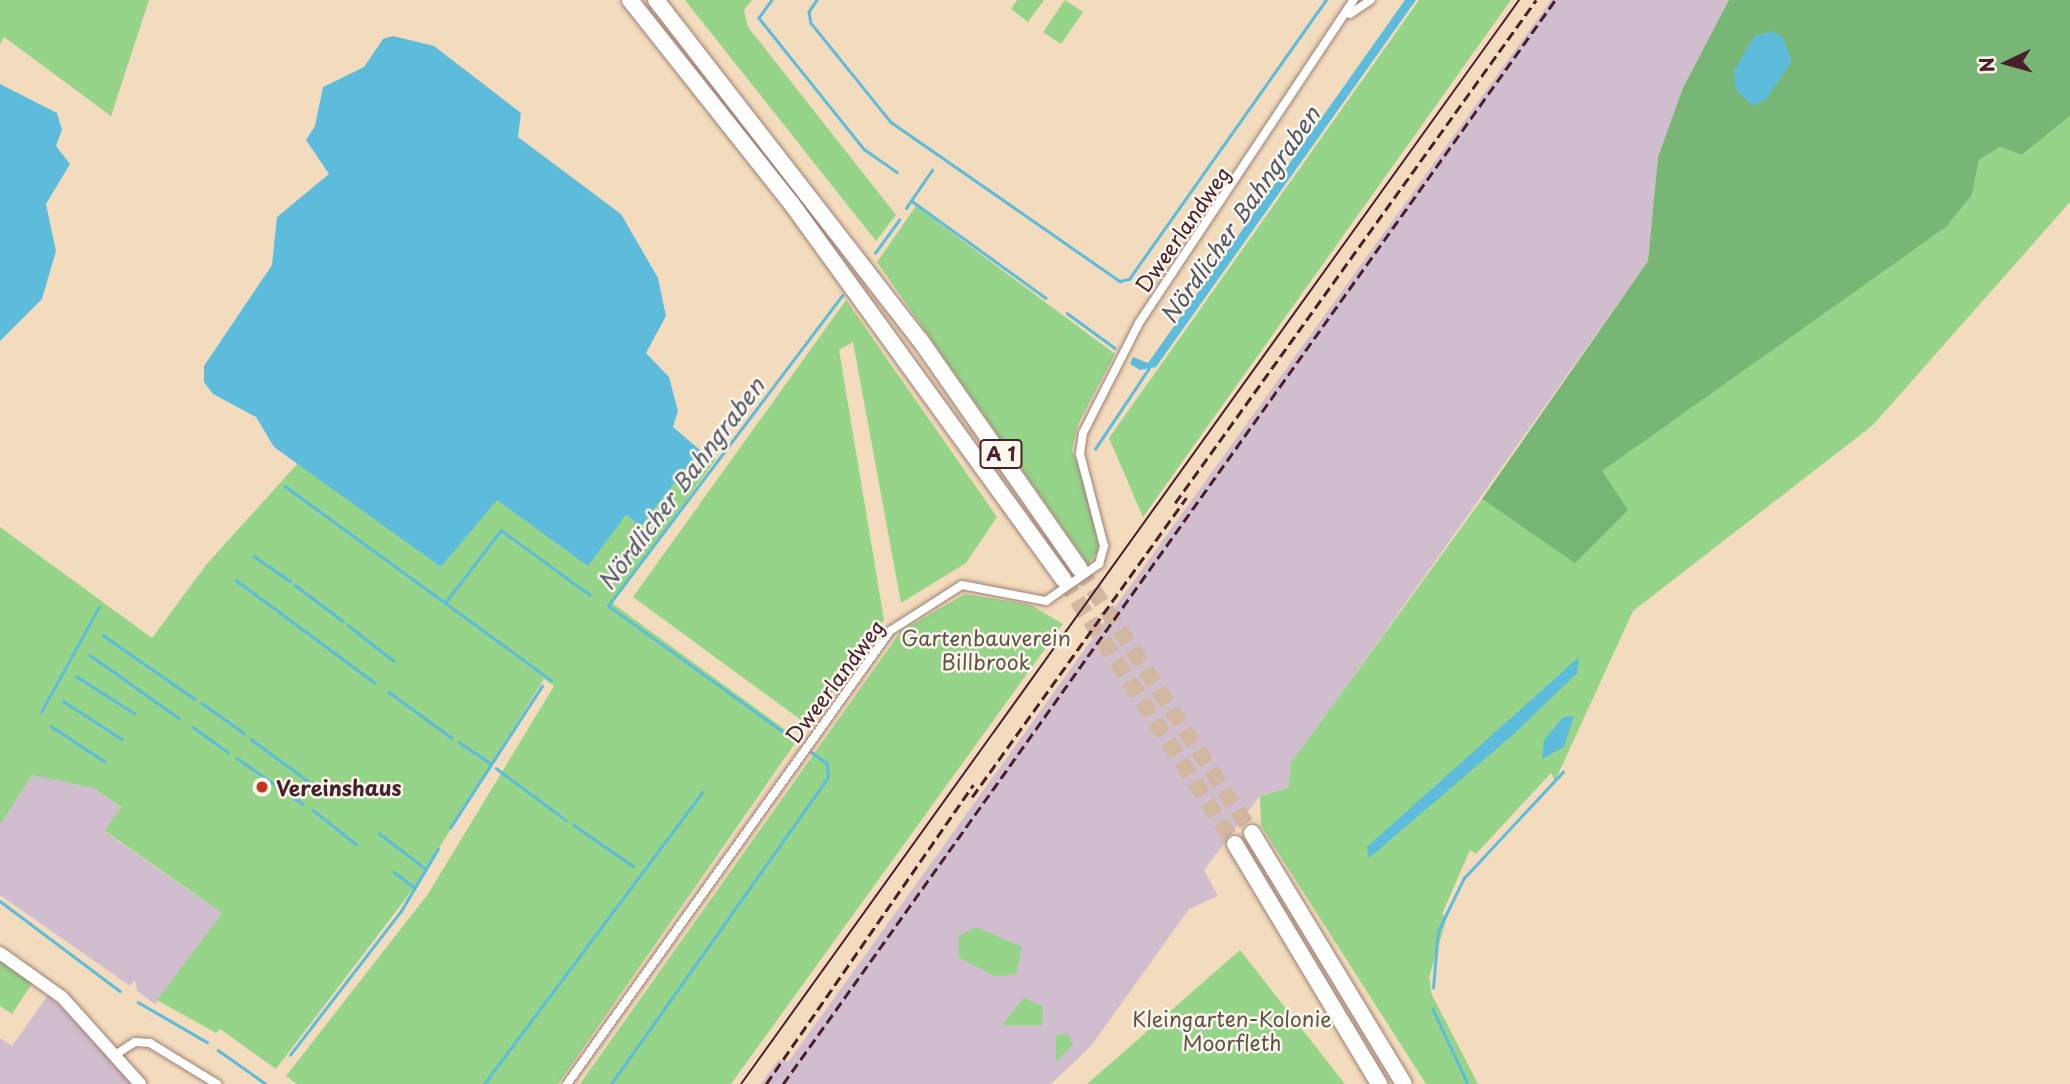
<!DOCTYPE html>
<meta charset="utf-8">
<style>
body{margin:0}
#map{position:relative;width:2070px;height:1084px;overflow:hidden;background:#f3dcbd;font-family:"Playpen Sans",sans-serif}
div>[style]{position:absolute}
[style*='--x']{left:calc(var(--x)*1px);top:calc(var(--y)*1px);width:calc(var(--w)*1px);rotate:calc(var(--a)*1deg)}
.industrial>*{inset:0;background:#d0bdce}
.green>*{inset:0;background:#96d48a}
.forest>*{inset:0;background:#78b676}
.water>*{inset:0;background:#5dbcdc}
.stream>*{height:2.5px;margin:-1.25px;padding:0 1.25px;transform-origin:1.25px;border-radius:1.25px;background:#5dbcdc}
.motorway-tunnel>*{height:16px;margin-top:-8px;transform-origin:0;background:repeating-linear-gradient(90deg,#d1b6a0 0 16px,transparent 0 24px)}
.roads{filter:drop-shadow(0 0 2px #9e7e74) drop-shadow(0 0 2px #9e7e74)}
.minor>*{height:8px;margin:-4px;padding:0 4px;transform-origin:4px;border-radius:4px;background:#fff}
.secondary>*{height:12px;margin:-6px;padding:0 6px;transform-origin:6px;border-radius:6px;background:#fff}
.motorway>*{height:16px;margin:-8px;padding:0 8px;transform-origin:8px;border-radius:8px;background:#fff}
.tram>*{height:2px;margin:-1px;padding:0 1px;transform-origin:1px;border-radius:1px;background:#4a1f2b}
.rail>*{height:2.5px;margin-top:-1.25px;transform-origin:0;background:repeating-linear-gradient(90deg,#4a1f2b 0 10px,transparent 0 15px)}
.dots>*{width:19px;height:19px;translate:-50% -50%;box-sizing:border-box;border:4px solid #fbf7ec;border-radius:50%}
span{translate:-50% -50%;white-space:nowrap;text-align:center;line-height:1.15;-webkit-text-stroke:5px #fbf7ec;paint-order:stroke}
.shield-label span{padding:2px 5px;background:#fbf7ec;border:2px solid;border-radius:5px;-webkit-text-stroke-width:0}
.shield-label{font-size:19px;color:#4a1f2b;font-weight:700}
.street-label{font-size:21px;color:#4a1f2b}
.park-label{font-size:21px;color:#615548}
.poi-label{font-size:21px;color:#4a1f2b;font-weight:700}
.left{translate:0 -50%;text-align:left}
.water-label{font-size:23px;color:#515669;font-style:italic}
.north{position:absolute;left:1972px;top:28px;width:70px;height:70px;-webkit-text-stroke:5px #fbf7ec;paint-order:stroke;rotate:265deg;font-size:19px;font-weight:700;line-height:28px;text-align:center;color:#4a1f2b}
.north::after{content:'';display:block;margin:auto;width:24px;height:32px;background:#4a1f2b;clip-path:polygon(50% 0,100% 100%,50% 72%,0 100%)}
</style>
<div id="map">
<div class="industrial">
<div style="clip-path:polygon(1551px 0,1729px 0,1658px 157px,1648px 261px,1292px 763px,1288px 788px,1260px 796px,1204px 870px,1218px 896px,1189px 909px,1091px 1046px,1051px 1084px,761px 1084px,778px 1060px,789px 1061px)"></div>
<div style="clip-path:polygon(45px 774px,94px 788px,121px 807px,105px 832px,222px 913px,155px 1004px,137px 991px,135px 980px,130px 986px,0 895px,0 825px,32px 775px)"></div>
<div style="clip-path:polygon(48px 995px,117px 1062px,131px 1084px,0 1084px,0 1038px,12px 1046px)"></div>
</div>
<div class="green">
<div style="clip-path:polygon(0 0,149px 0,111px 116px,4px 37px,0 44px)"></div>
<div style="clip-path:polygon(685px 0,752px 0,744px 10px,748px 27px,896px 215px,876px 241px)"></div>
<div style="clip-path:polygon(1017px 0,1044px 0,1028px 22px,1011px 9px)"></div>
<div style="clip-path:polygon(1065px 0,1083px 12px,1061px 44px,1043px 32px)"></div>
<div style="clip-path:polygon(1419px 0,1511px 0,1143px 517px,1109px 438px)"></div>
<div style="clip-path:polygon(2070px 116px,2070px 202px,1873px 425px,1633px 611px,1555px 781px,1551px 773px,1476px 854px,1470px 850px,1442px 914px,1447px 917px,1429px 978px,1432px 995px,1478px 1084px,1426px 1084px,1261px 826px,1260px 796px,1288px 788px,1291px 763px,1482px 499px,1575px 562px,1601px 471px,1946px 227px,1972px 195px,1979px 160px,2000px 147px,2023px 155px)"></div>
<div style="clip-path:polygon(916px 206px,1115px 354px,1078px 424px,1072px 450px,1095px 513px,1098px 551px,1088px 564px,877px 262px)"></div>
<div style="clip-path:polygon(846px 300px,997px 517px,966px 563px,901px 603px,853px 342px,839px 350px,884px 620px,809px 726px,633px 597px)"></div>
<div style="clip-path:polygon(700px 450px,716px 459px,612px 603px,798px 739px,558px 1084px,297px 1084px,286px 1076px,428px 894px,554px 686px,544px 679px,416px 885px,276px 1069px,220px 1029px,216px 1033px,157px 1000px,222px 913px,105px 831px,121px 807px,94px 788px,32px 775px,0 825px,0 527px,152px 638px,206px 565px,299px 462px,441px 567px,497px 499px,626px 515px,641px 526px)"></div>
<div style="clip-path:polygon(965px 594px,1031px 605px,1063px 624px,731px 1084px,580px 1084px,901px 631px)"></div>
<div style="clip-path:polygon(976px 927px,1022px 947px,1016px 974px,995px 976px,959px 958px,959px 936px)"></div>
<div style="clip-path:polygon(1240px 950px,1345px 1084px,1087px 1084px)"></div>
<div style="clip-path:polygon(0 959px,33px 982px,12px 1014px,0 1006px)"></div>
<div style="clip-path:polygon(1024px 998px,1043px 1006px,1042px 1025px,1002px 1025px)"></div>
<div style="clip-path:polygon(1068px 1033px,1073px 1045px,1056px 1062px,1056px 1035px)"></div>
</div>
<div class="forest">
<div style="clip-path:polygon(1729px 0,2070px 0,2070px 116px,2022px 155px,2000px 147px,1979px 160px,1972px 195px,1946px 227px,1602px 471px,1628px 510px,1575px 563px,1482px 499px,1648px 261px,1658px 157px,1683px 88px)"></div>
</div>
<div class="water">
<div style="clip-path:polygon(1405px 0,1416px 0,1156px 367px,1140px 370px,1130px 364px,1133px 357px,1148px 363px)"></div>
<div style="clip-path:polygon(1772px 31px,1782px 36px,1792px 61px,1765px 101px,1752px 105px,1736px 90px,1734px 71px,1755px 36px)"></div>
<div style="clip-path:polygon(393px 36px,434px 46px,521px 113px,518px 137px,621px 214px,658px 278px,666px 316px,646px 353px,669px 377px,678px 411px,673px 427px,700px 450px,641px 526px,626px 515px,588px 566px,497px 500px,441px 567px,274px 447px,256px 417px,213px 394px,204px 382px,204px 366px,272px 265px,277px 217px,329px 174px,306px 140px,315px 126px,323px 87px,364px 67px,383px 39px)"></div>
<div style="clip-path:polygon(0 84px,57px 113px,62px 130px,56px 146px,70px 164px,46px 204px,56px 251px,42px 299px,0 341px)"></div>
<div style="clip-path:polygon(1579px 657px,1577px 673px,1514px 734px,1369px 858px,1367px 847px)"></div>
<div style="clip-path:polygon(1574px 716px,1564px 747px,1542px 759px,1544px 740px,1563px 717px)"></div>
</div>
<div class="stream">
<div style="--x:772;--y:0;--w:22;--a:126"></div>
<div style="--x:759;--y:18;--w:168;--a:51.3"></div>
<div style="--x:864;--y:149;--w:40;--a:34.9"></div>
<div style="--x:817;--y:0;--w:14;--a:124"></div>
<div style="--x:809;--y:12;--w:11;--a:80"></div>
<div style="--x:811;--y:23;--w:127;--a:51.1"></div>
<div style="--x:891;--y:122;--w:279;--a:34.8"></div>
<div style="--x:1120;--y:281;--w:9;--a:-13"></div>
<div style="--x:1129;--y:279;--w:342;--a:-54.8"></div>
<div style="--x:912;--y:201;--w:165;--a:35.9"></div>
<div style="--x:906;--y:208;--w:46;--a:-55.6"></div>
<div style="--x:875;--y:253;--w:41;--a:-54"></div>
<div style="--x:1067;--y:313;--w:59;--a:36.1"></div>
<div style="--x:1095;--y:449;--w:97;--a:-56.3"></div>
<div style="--x:285;--y:486;--w:329;--a:36.1"></div>
<div style="--x:254;--y:556;--w:44;--a:34.8"></div>
<div style="--x:236;--y:580;--w:172;--a:36.5"></div>
<div style="--x:295;--y:585;--w:60;--a:36.9"></div>
<div style="--x:445;--y:603;--w:92;--a:-52.5"></div>
<div style="--x:501;--y:530;--w:110;--a:36.1"></div>
<div style="--x:348;--y:625;--w:58;--a:38"></div>
<div style="--x:103;--y:635;--w:112;--a:34.8"></div>
<div style="--x:90;--y:655;--w:109;--a:35.3"></div>
<div style="--x:76;--y:676;--w:69;--a:32.5"></div>
<div style="--x:389;--y:692;--w:78;--a:36.1"></div>
<div style="--x:63;--y:701;--w:70;--a:32.8"></div>
<div style="--x:202;--y:703;--w:52;--a:35.5"></div>
<div style="--x:41;--y:712;--w:120;--a:-61.1"></div>
<div style="--x:51;--y:726;--w:64;--a:33.4"></div>
<div style="--x:193;--y:727;--w:43;--a:35.5"></div>
<div style="--x:251;--y:739;--w:81;--a:36.4"></div>
<div style="--x:459;--y:742;--w:37;--a:34"></div>
<div style="--x:798;--y:743;--w:234;--a:-144.2"></div>
<div style="--x:608;--y:606;--w:389;--a:-53"></div>
<div style="--x:237;--y:758;--w:80;--a:34.9"></div>
<div style="--x:496;--y:768;--w:87;--a:36.6"></div>
<div style="--x:313;--y:810;--w:55;--a:38.3"></div>
<div style="--x:574;--y:825;--w:72;--a:34.8"></div>
<div style="--x:450;--y:828;--w:169;--a:-57.1"></div>
<div style="--x:379;--y:833;--w:59;--a:37.5"></div>
<div style="--x:394;--y:872;--w:25;--a:37"></div>
<div style="--x:0;--y:901;--w:150;--a:36.9"></div>
<div style="--x:1433;--y:988;--w:57;--a:-85"></div>
<div style="--x:1438;--y:931;--w:59;--a:-63.9"></div>
<div style="--x:1464;--y:878;--w:145;--a:-47"></div>
<div style="--x:138;--y:1002;--w:80;--a:30.1"></div>
<div style="--x:1433;--y:1009;--w:83;--a:65"></div>
<div style="--x:218;--y:1050;--w:59;--a:35.3"></div>
<div style="--x:290;--y:1055;--w:182;--a:-52.4"></div>
<div style="--x:401;--y:911;--w:72;--a:-59.2"></div>
<div style="--x:484;--y:1084;--w:364;--a:-53.2"></div>
<div style="--x:611;--y:1084;--w:375;--a:-54.7"></div>
<div style="--x:828;--y:778;--w:14;--a:-94"></div>
<div style="--x:827;--y:764;--w:19;--a:-144"></div>
</div>
<div class="motorway-tunnel">
<div style="--x:1080;--y:569;--w:315;--a:56.9"></div>
<div style="--x:1064;--y:580;--w:315;--a:57.1"></div>
</div>
<div class="roads">
<div class="minor">
<div style="--x:1350;--y:14;--w:25;--a:-34"></div>
<div style="--x:118;--y:1053;--w:20;--a:-33"></div>
<div style="--x:135;--y:1042;--w:15;--a:4"></div>
<div style="--x:150;--y:1043;--w:79;--a:31.5"></div>
<div style="--x:567;--y:1084;--w:556;--a:-54.51"></div>
<div style="--x:890;--y:631;--w:85;--a:-32.6"></div>
<div style="--x:962;--y:585;--w:86;--a:10.8"></div>
<div style="--x:1046;--y:601;--w:65;--a:-34.9"></div>
<div style="--x:1099;--y:564;--w:19;--a:-74"></div>
<div style="--x:1104;--y:546;--w:95;--a:-104.6"></div>
<div style="--x:1080;--y:454;--w:21;--a:-82"></div>
<div style="--x:1083;--y:433;--w:123;--a:-63"></div>
<div style="--x:1139;--y:323;--w:388;--a:-56.4"></div>
</div>
<div class="secondary">
<div style="--x:0;--y:953;--w:76;--a:35.4"></div>
<div style="--x:62;--y:997;--w:117;--a:48.1"></div>
</div>
<div class="motorway">
<div style="--x:630;--y:0;--w:259;--a:51.6"></div>
<div style="--x:791;--y:203;--w:465;--a:54.1"></div>
<div style="--x:656;--y:0;--w:430;--a:52.2"></div>
<div style="--x:920;--y:340;--w:279;--a:55.1"></div>
<div style="--x:1252;--y:833;--w:293;--a:58.8"></div>
<div style="--x:1235;--y:844;--w:280;--a:59"></div>
</div>
</div>
<div class="tram">
<div style="--x:741;--y:1084;--w:1334;--a:-54.33"></div>
</div>
<div class="rail">
<div style="--x:1175;--y:503;--w:619;--a:-54.33"></div>
<div style="--x:972;--y:797;--w:368;--a:-54.4"></div>
<div style="--x:766;--y:1084;--w:364;--a:-55.3"></div>
<div style="--x:783;--y:1084;--w:1331;--a:-54.54"></div>
</div>
<div class="dots">
<div style="left:262px;top:787px;background:#c8321e"></div>
</div>
<div class="shield-label">
<span style="left:1001px;top:454px">A 1</span>
</div>
<div class="street-label">
<span style="left:1182px;top:229px;rotate:-55deg">Dweerlandweg</span>
<span style="left:834px;top:681px;rotate:-53deg">Dweerlandweg</span>
</div>
<div class="park-label">
<span style="left:986px;top:649px">Gartenbauverein<br>Billbrook</span>
<span style="left:1232px;top:1030px">Kleingarten-Kolonie<br>Moorfleth</span>
</div>
<div class="poi-label">
<span class="left" style="left:276px;top:787px">Vereinshaus</span>
</div>
<div class="water-label">
<span style="left:1240px;top:215px;rotate:-55deg">Nördlicher Bahngraben</span>
<span style="left:681px;top:484px;rotate:-53deg">Nördlicher Bahngraben</span>
</div>
<div class="north">N</div>
</div>
